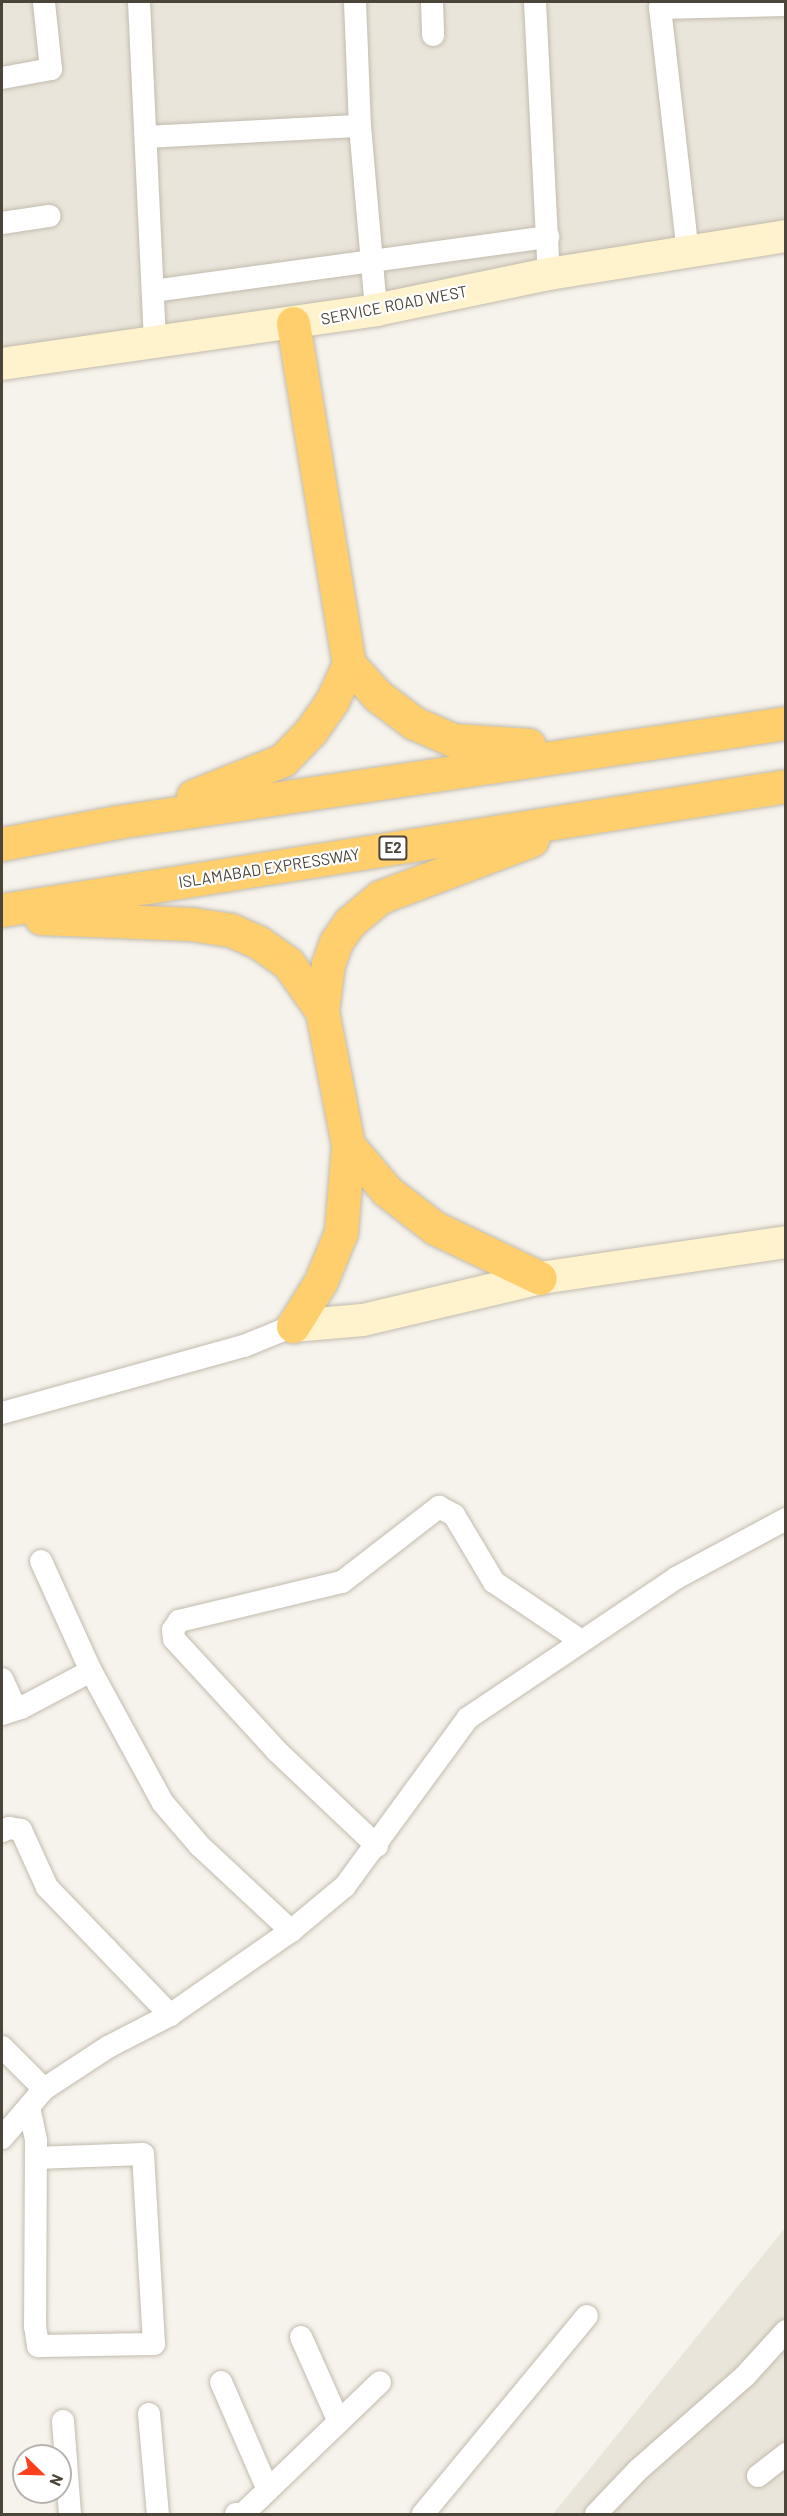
<!DOCTYPE html>
<style>
body{margin:0}
#map{position:relative;width:787px;height:2516px;overflow:hidden;background:#f6f3ec;font-family:Barlow,sans-serif}
div>[style]{position:absolute}
[style*='--x']{left:calc(var(--x)*1px);top:calc(var(--y)*1px);width:calc(var(--w)*1px);rotate:calc(var(--a)*1deg)}
.residential>*{inset:0;background:#eae5da}
.roads{filter:drop-shadow(0 0 2px #c2bbae) drop-shadow(0 0 2px #c2bbae)}
.street>*{height:22px;margin:-11px;padding:0 11px;transform-origin:11px;border-radius:11px;background:#fff}
.secondary>*{height:32px;margin:-16px;padding:0 16px;transform-origin:16px;border-radius:16px;background:#fff3cd}
.highway>*{height:33px;margin:-16.5px;padding:0 16.5px;transform-origin:16.5px;border-radius:16.5px;background:#ffcf6e}
span{translate:-50% -50%;white-space:nowrap;text-align:center;line-height:1.15;-webkit-text-stroke:4.5px #fff;paint-order:stroke}
.shield-label span{padding:2px 4px;background:#fff;border:2px solid;border-radius:4px;-webkit-text-stroke-width:0}
.shield-label{font-size:15px;color:#4b4439;font-weight:700}
.street-label{font-size:16px;color:#4b4439}
.frame{position:absolute;inset:0;border:3px solid #4b4439;pointer-events:none}
.north{position:absolute;left:12px;top:2444px;width:60px;height:60px;box-sizing:border-box;background:#fff;border:2px solid #b7b4b0;border-radius:50%;rotate:113deg;font-size:16px;font-weight:700;line-height:24px;text-align:center;color:#4b4439}
.north::after{content:'';display:block;margin:auto;width:21px;height:27px;background:#fc3f1d;clip-path:polygon(50% 0,100% 100%,50% 72%,0 100%)}
</style>
<div id="map">
<div class="residential">
<div style="clip-path:polygon(2px 2px,785px 2px,785px 248px,2px 372px)"></div>
<div style="clip-path:polygon(785px 2228px,785px 2514px,553px 2514px)"></div>
</div>
<div class="roads">
<div class="street">
<div style="--x:139;--y:2;--w:339;--a:87.3"></div>
<div style="--x:355;--y:2;--w:124;--a:87.7"></div>
<div style="--x:360;--y:126;--w:185;--a:85"></div>
<div style="--x:432;--y:2;--w:33;--a:88"></div>
<div style="--x:535;--y:2;--w:272;--a:87.1"></div>
<div style="--x:2;--y:78;--w:50;--a:-10.4"></div>
<div style="--x:51;--y:69;--w:67;--a:-96"></div>
<div style="--x:147;--y:137;--w:213;--a:-3"></div>
<div style="--x:2;--y:223;--w:48;--a:-8.5"></div>
<div style="--x:688;--y:253;--w:247;--a:-96.5"></div>
<div style="--x:660;--y:8;--w:126;--a:-1.4"></div>
<div style="--x:153;--y:291;--w:399;--a:-7.8"></div>
<div style="--x:2;--y:1413;--w:251;--a:-15.5"></div>
<div style="--x:244;--y:1346;--w:53;--a:-22.2"></div>
<div style="--x:41;--y:1561;--w:121;--a:65.6"></div>
<div style="--x:91;--y:1671;--w:150;--a:61.4"></div>
<div style="--x:163;--y:1803;--w:57;--a:49.3"></div>
<div style="--x:200;--y:1846;--w:125;--a:43"></div>
<div style="--x:2;--y:1679;--w:31;--a:65"></div>
<div style="--x:2;--y:1714;--w:20;--a:-18"></div>
<div style="--x:21;--y:1708;--w:79;--a:-27.9"></div>
<div style="--x:2;--y:1831;--w:8;--a:-23"></div>
<div style="--x:9;--y:1828;--w:12;--a:9"></div>
<div style="--x:21;--y:1830;--w:63;--a:65.5"></div>
<div style="--x:47;--y:1887;--w:178;--a:46.1"></div>
<div style="--x:377;--y:1846;--w:138;--a:-136.5"></div>
<div style="--x:277;--y:1751;--w:152;--a:-132.6"></div>
<div style="--x:174;--y:1639;--w:9;--a:-96"></div>
<div style="--x:173;--y:1630;--w:11;--a:-56"></div>
<div style="--x:179;--y:1621;--w:168;--a:-13.5"></div>
<div style="--x:342;--y:1582;--w:123;--a:-37.7"></div>
<div style="--x:439;--y:1507;--w:17;--a:28"></div>
<div style="--x:454;--y:1515;--w:78;--a:59.2"></div>
<div style="--x:494;--y:1582;--w:104;--a:34"></div>
<div style="--x:2;--y:2047;--w:59;--a:45"></div>
<div style="--x:29;--y:2107;--w:35;--a:78"></div>
<div style="--x:36;--y:2141;--w:185;--a:90.3"></div>
<div style="--x:35;--y:2326;--w:20;--a:81"></div>
<div style="--x:38;--y:2346;--w:116;--a:-1"></div>
<div style="--x:154;--y:2344;--w:190;--a:-93.3"></div>
<div style="--x:143;--y:2154;--w:107;--a:177.9"></div>
<div style="--x:2;--y:2138;--w:65;--a:-49.4"></div>
<div style="--x:44;--y:2089;--w:77;--a:-33.3"></div>
<div style="--x:108;--y:2047;--w:70;--a:-27.3"></div>
<div style="--x:170;--y:2015;--w:147;--a:-34.8"></div>
<div style="--x:291;--y:1931;--w:70;--a:-39.8"></div>
<div style="--x:345;--y:1886;--w:208;--a:-53.8"></div>
<div style="--x:468;--y:1718;--w:251;--a:-33.9"></div>
<div style="--x:676;--y:1578;--w:125;--a:-28.2"></div>
<div style="--x:301;--y:2337;--w:93;--a:65.9"></div>
<div style="--x:221;--y:2382;--w:118;--a:66.5"></div>
<div style="--x:149;--y:2414;--w:100;--a:84.9"></div>
<div style="--x:63;--y:2421;--w:93;--a:85.7"></div>
<div style="--x:758;--y:2476;--w:36;--a:-38"></div>
<div style="--x:236;--y:2514;--w:7;--a:0"></div>
<div style="--x:243;--y:2514;--w:190;--a:-43.9"></div>
<div style="--x:423;--y:2514;--w:257;--a:-50.4"></div>
<div style="--x:596;--y:2514;--w:61;--a:-46.3"></div>
<div style="--x:638;--y:2470;--w:142;--a:-41.3"></div>
<div style="--x:745;--y:2376;--w:61;--a:-47.7"></div>
</div>
<div class="secondary">
<div style="--x:2;--y:364;--w:378;--a:-8.2"></div>
<div style="--x:376;--y:310;--w:177;--a:-11.8"></div>
<div style="--x:549;--y:274;--w:240;--a:-9.1"></div>
<div style="--x:293;--y:1326;--w:70;--a:-4.9"></div>
<div style="--x:363;--y:1320;--w:182;--a:-13.3"></div>
<div style="--x:540;--y:1278;--w:249;--a:-8.3"></div>
</div>
<div class="highway">
<div style="--x:293;--y:323;--w:346;--a:80.7"></div>
<div style="--x:349;--y:664;--w:43;--a:47.8"></div>
<div style="--x:378;--y:696;--w:45;--a:36.9"></div>
<div style="--x:414;--y:723;--w:43;--a:23.6"></div>
<div style="--x:453;--y:740;--w:76;--a:3.8"></div>
<div style="--x:193;--y:796;--w:97;--a:-21.8"></div>
<div style="--x:283;--y:760;--w:40;--a:-46"></div>
<div style="--x:311;--y:731;--w:37;--a:-55"></div>
<div style="--x:332;--y:701;--w:41;--a:-65.3"></div>
<div style="--x:532;--y:840;--w:162;--a:159.4"></div>
<div style="--x:380;--y:897;--w:39;--a:140"></div>
<div style="--x:350;--y:922;--w:24;--a:125"></div>
<div style="--x:336;--y:942;--w:23;--a:110"></div>
<div style="--x:328;--y:964;--w:47;--a:97.3"></div>
<div style="--x:322;--y:1011;--w:136;--a:79"></div>
<div style="--x:348;--y:1145;--w:60;--a:49.7"></div>
<div style="--x:387;--y:1191;--w:61;--a:37.6"></div>
<div style="--x:435;--y:1228;--w:116;--a:25.5"></div>
<div style="--x:2;--y:844;--w:117;--a:-10.8"></div>
<div style="--x:117;--y:822;--w:676;--a:-8.42"></div>
<div style="--x:2;--y:910;--w:794;--a:-8.99"></div>
<div style="--x:41;--y:918;--w:151;--a:2.3"></div>
<div style="--x:192;--y:924;--w:39;--a:9"></div>
<div style="--x:231;--y:930;--w:30;--a:24"></div>
<div style="--x:258;--y:942;--w:37;--a:35"></div>
<div style="--x:288;--y:963;--w:59;--a:54.7"></div>
<div style="--x:293;--y:1326;--w:53;--a:-58.1"></div>
<div style="--x:321;--y:1281;--w:53;--a:-67.8"></div>
<div style="--x:341;--y:1232;--w:87;--a:-85.4"></div>
</div>
</div>
<div class="shield-label">
<span style="left:393px;top:848px">E2</span>
</div>
<div class="street-label">
<span style="left:394px;top:305px;rotate:-11deg">SERVICE ROAD WEST</span>
<span style="left:269px;top:868px;rotate:-9deg">ISLAMABAD EXPRESSWAY</span>
</div>
<div class="frame"></div>
<div class="north">N</div>
</div>
